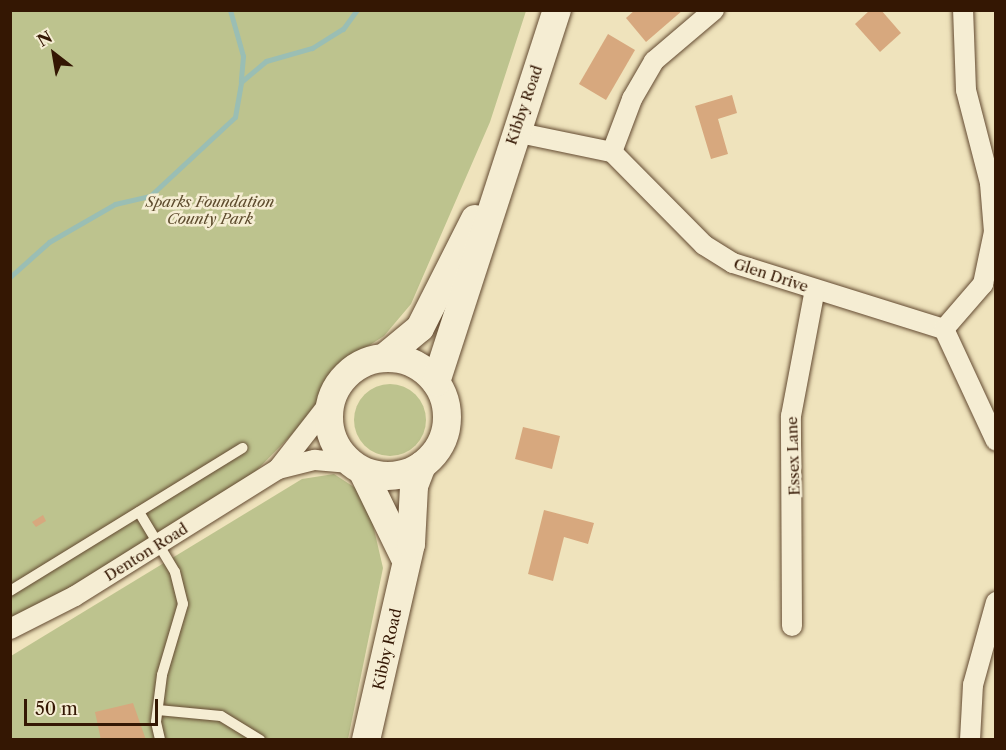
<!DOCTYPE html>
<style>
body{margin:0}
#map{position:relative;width:1006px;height:750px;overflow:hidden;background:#efe3bc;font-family:"Libre Caslon Text",serif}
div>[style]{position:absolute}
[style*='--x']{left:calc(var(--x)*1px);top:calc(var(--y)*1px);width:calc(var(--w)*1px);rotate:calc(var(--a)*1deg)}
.green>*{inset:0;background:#bdc38e}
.round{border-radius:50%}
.stream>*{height:5px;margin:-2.5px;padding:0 2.5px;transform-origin:2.5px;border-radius:2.5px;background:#9abeb4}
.building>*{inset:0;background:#d7a87e}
.roads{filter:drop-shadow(0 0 2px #634a31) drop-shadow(0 0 2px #634a31)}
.lane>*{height:10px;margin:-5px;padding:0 5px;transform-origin:5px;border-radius:5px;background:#f5edd3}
.street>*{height:20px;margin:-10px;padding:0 10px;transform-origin:10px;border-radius:10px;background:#f5edd3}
.secondary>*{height:28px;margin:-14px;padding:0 14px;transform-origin:14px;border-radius:14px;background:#f5edd3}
.secondary>.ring{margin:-14px;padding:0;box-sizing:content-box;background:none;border:28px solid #f5edd3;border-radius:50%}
span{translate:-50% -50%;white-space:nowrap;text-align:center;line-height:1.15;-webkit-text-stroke:5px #f5edd3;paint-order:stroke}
.street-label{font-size:15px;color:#341703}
.park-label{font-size:15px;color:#5d4b2d;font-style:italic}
.frame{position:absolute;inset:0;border:12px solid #341703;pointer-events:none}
.north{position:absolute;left:24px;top:24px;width:60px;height:60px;-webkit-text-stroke:4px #f5edd3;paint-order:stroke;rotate:329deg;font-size:16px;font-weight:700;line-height:24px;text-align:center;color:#341703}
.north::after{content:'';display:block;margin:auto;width:21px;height:27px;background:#341703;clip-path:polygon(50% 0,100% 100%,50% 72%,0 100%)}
.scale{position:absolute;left:24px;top:699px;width:134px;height:27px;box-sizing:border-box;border:3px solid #341703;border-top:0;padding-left:8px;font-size:18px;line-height:21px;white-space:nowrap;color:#341703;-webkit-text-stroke:4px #f5edd3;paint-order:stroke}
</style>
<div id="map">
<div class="green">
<div style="clip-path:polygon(11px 11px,526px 11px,490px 122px,411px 304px,384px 336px,332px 369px,311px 415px,251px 476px,11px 624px)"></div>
<div class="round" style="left:354px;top:384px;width:72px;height:72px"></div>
<div style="clip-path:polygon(334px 474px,357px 489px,370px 512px,383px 568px,348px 739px,11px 740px,11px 656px,302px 479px)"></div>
</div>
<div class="stream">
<div style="--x:230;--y:10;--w:48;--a:74.2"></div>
<div style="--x:243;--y:56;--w:25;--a:95"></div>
<div style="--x:10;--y:277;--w:52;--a:-41.9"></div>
<div style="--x:49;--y:242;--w:76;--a:-29.9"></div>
<div style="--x:115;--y:204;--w:36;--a:-13"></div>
<div style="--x:150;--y:196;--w:116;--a:-42.9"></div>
<div style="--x:235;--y:117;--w:36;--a:-80"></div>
<div style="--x:241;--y:82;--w:33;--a:-40"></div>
<div style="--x:266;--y:61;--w:48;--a:-15.8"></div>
<div style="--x:312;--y:48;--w:36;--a:-32"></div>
<div style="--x:343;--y:29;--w:24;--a:-54"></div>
</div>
<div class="building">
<div style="clip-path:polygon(635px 10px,683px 10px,646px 42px,626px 18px)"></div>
<div style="clip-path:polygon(870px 10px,881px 10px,901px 33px,880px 52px,855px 24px)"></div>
<div style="clip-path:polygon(608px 34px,635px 50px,606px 100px,579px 84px)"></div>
<div style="clip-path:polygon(732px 95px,737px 113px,718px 119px,728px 154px,711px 159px,695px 106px)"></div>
<div style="clip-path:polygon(523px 427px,560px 436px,552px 469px,515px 459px)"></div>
<div style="clip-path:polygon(544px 510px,594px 523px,588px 544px,564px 537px,553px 581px,528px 574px)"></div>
<div style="clip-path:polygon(43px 515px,46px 521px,36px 527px,32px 522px)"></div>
<div style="clip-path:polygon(133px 703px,146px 740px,101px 740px,95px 712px)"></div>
</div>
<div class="roads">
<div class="lane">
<div style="--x:139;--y:512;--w:70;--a:59"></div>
<div style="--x:175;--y:572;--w:33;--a:76"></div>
<div style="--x:183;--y:604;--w:74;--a:106.5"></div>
<div style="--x:162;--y:675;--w:47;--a:97.3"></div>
<div style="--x:156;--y:722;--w:18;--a:77"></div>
<div style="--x:10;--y:591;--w:273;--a:-31.6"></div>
<div style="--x:158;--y:710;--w:63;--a:5.4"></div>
<div style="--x:221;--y:716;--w:46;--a:31.6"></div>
</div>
<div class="street">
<div style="--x:515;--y:132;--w:99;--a:11.7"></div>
<div style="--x:612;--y:152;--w:131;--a:45.3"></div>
<div style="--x:704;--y:245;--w:34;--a:32"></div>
<div style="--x:733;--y:263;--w:221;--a:17.4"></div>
<div style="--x:612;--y:152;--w:57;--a:-69.3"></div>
<div style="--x:632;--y:99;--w:44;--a:-59.9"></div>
<div style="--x:654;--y:61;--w:79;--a:-40.4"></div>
<div style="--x:944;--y:329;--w:60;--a:-49.1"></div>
<div style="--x:983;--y:284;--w:53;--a:-78.1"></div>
<div style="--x:994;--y:232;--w:49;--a:-94.7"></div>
<div style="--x:990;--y:183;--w:96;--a:-104.5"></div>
<div style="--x:966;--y:90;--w:80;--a:-92.1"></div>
<div style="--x:944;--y:329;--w:123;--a:65.1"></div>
<div style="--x:278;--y:469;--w:88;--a:-52"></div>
<div style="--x:792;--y:626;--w:210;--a:-90.3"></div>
<div style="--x:791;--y:416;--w:129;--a:-79.3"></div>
<div style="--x:10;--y:629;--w:73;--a:-26.9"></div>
<div style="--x:75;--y:596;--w:239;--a:-32"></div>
<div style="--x:278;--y:469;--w:38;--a:-14"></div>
<div style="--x:315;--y:460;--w:35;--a:5"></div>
<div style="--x:970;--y:740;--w:55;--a:-86.9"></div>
<div style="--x:973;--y:685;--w:86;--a:-74.5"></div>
</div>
<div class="secondary">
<div style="--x:385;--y:357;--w:45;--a:-39.6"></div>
<div style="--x:420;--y:328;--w:122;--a:-63.2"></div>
<div class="ring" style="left:329px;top:358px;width:90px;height:90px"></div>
<div style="--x:436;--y:382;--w:391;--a:-72"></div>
<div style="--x:363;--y:472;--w:96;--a:64"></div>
<div style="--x:366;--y:740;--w:201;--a:-77.1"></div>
<div style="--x:411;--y:544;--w:58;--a:-87"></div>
<div style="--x:414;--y:486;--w:22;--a:-69"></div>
</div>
</div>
<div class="street-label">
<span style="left:524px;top:105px;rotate:-71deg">Kibby Road</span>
<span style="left:771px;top:275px;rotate:18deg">Glen Drive</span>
<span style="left:793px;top:456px;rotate:-92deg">Essex Lane</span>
<span style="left:146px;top:552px;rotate:-32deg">Denton Road</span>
<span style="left:387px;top:649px;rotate:-77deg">Kibby Road</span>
</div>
<div class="park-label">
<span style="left:210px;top:210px">Sparks Foundation<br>County Park</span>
</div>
<div class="frame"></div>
<div class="north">N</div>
<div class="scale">50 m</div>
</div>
